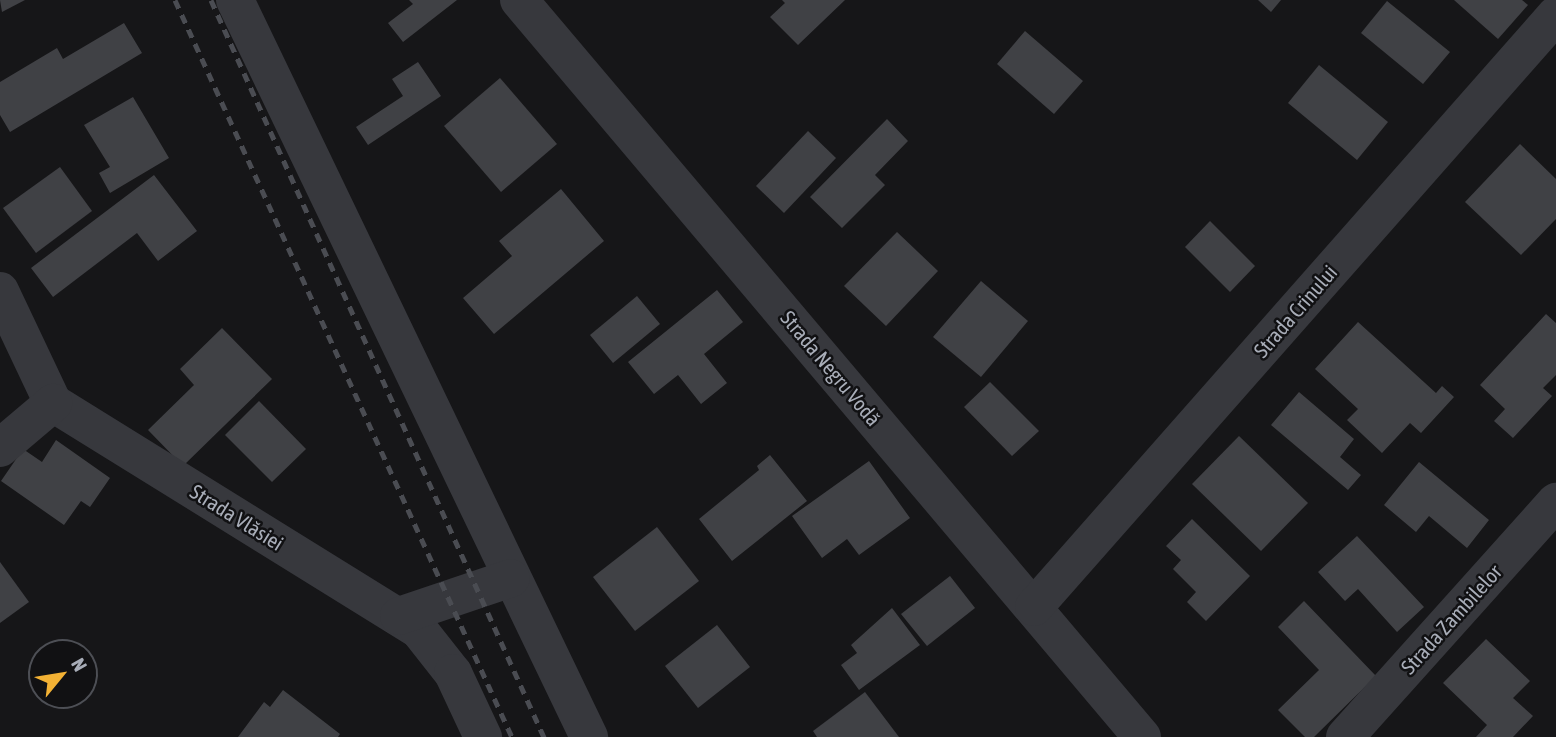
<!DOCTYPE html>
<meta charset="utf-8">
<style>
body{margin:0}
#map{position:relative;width:1556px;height:737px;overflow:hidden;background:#161618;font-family:"Asap Condensed",sans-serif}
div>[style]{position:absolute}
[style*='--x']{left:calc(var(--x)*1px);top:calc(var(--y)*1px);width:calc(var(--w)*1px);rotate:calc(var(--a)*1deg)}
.building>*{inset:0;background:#404145}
.street>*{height:38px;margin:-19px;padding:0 19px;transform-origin:19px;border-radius:19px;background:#37383d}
.rail>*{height:5px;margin-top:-2.5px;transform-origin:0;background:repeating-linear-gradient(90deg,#4a4c52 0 9px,transparent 0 16px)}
span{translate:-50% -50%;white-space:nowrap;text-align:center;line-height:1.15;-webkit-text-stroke:5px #111113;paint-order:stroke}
.street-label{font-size:21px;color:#a8adb8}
.north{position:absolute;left:28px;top:639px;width:70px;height:70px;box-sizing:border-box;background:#111113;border:2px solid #4d4f55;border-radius:50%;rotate:60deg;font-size:19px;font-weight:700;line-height:28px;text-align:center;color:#a8adb8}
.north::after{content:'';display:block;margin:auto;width:24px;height:32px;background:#f2b134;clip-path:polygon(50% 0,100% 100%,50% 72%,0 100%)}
</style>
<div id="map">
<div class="building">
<div style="clip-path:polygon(0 0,25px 0,2px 12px)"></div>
<div style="clip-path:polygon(409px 0,457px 0,403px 42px,388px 23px,413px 4px)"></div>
<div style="clip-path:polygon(782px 0,845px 0,798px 45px,770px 17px,785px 3px)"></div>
<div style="clip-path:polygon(1258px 0,1281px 0,1271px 12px)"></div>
<div style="clip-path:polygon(1454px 0,1522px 0,1528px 5px,1498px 39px)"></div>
<div style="clip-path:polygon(1387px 1px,1450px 52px,1423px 84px,1361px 33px)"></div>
<div style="clip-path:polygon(124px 23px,142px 53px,10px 132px,0 115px,0 82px,57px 48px,63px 59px)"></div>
<div style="clip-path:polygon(1025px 31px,1083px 81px,1054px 114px,997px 64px)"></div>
<div style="clip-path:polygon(418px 62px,441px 96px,368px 145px,356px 127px,403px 96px,392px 79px)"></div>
<div style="clip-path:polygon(1319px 65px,1388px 122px,1357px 160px,1288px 103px)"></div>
<div style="clip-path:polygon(500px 78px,557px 144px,501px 192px,444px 126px)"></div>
<div style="clip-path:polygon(133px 97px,169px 158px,110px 193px,99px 173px,110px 167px,84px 125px)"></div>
<div style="clip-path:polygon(887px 119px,908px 141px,875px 175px,885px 185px,842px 228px,810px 197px)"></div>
<div style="clip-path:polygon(808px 131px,836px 158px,784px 213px,756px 186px)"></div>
<div style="clip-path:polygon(1520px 144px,1556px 179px,1556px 219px,1521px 255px,1465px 202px)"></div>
<div style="clip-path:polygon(60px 167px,92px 211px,36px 253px,3px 208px)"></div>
<div style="clip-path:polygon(154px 175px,197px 231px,158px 261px,137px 233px,53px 297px,31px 268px)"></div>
<div style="clip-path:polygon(561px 189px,604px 241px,494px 334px,463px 298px,512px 256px,499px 241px)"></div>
<div style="clip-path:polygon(1210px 221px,1255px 266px,1230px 292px,1185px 247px)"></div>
<div style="clip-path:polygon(897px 232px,938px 271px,886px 326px,844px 286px)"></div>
<div style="clip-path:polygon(981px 281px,1028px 321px,981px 377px,933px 337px)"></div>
<div style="clip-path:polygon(717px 290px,743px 322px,704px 354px,727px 383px,701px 404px,678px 375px,654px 394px,628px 362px)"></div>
<div style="clip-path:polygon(637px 296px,660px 324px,613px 363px,590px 335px)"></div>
<div style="clip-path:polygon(1546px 314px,1556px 323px,1556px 375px,1543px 388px,1552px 396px,1513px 438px,1494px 421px,1505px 409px,1480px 385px)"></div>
<div style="clip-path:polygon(1358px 322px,1436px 393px,1442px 386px,1454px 397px,1421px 433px,1410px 423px,1382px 453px,1347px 420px,1358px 409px,1315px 369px)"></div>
<div style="clip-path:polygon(222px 328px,272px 379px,183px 466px,148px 430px,194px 385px,180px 369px)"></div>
<div style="clip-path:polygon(990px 382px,1039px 431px,1012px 456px,964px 407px)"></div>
<div style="clip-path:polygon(1299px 392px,1354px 439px,1340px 457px,1361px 475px,1348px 490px,1271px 425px)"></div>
<div style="clip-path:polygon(259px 401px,306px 449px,272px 482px,225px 435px)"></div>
<div style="clip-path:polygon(1239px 436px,1308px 503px,1261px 551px,1192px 484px)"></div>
<div style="clip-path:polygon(56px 440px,110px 478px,90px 507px,81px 501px,64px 525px,1px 481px,23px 449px,42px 462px)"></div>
<div style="clip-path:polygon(770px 455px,807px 501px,732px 561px,699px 519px,759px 470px,757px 466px)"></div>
<div style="clip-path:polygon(869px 461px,910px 518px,859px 555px,847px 539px,822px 558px,792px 516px)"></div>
<div style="clip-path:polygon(1419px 462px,1489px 520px,1467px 548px,1429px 516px,1416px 532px,1384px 505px)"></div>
<div style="clip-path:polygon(1192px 519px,1250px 576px,1206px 621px,1187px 602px,1196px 592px,1173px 569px,1181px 560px,1166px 546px)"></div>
<div style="clip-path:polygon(657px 527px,699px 581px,635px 631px,593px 577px)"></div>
<div style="clip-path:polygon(1357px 536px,1424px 607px,1397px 632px,1358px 589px,1345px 601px,1318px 572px)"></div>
<div style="clip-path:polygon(0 562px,29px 602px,0 623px)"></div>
<div style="clip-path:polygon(950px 576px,975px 608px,927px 646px,901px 614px)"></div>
<div style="clip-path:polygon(1304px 601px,1376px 676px,1314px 737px,1305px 737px,1278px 710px,1319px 670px,1278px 627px)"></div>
<div style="clip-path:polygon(892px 608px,920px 645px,859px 690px,841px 665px,857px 653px,851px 645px)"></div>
<div style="clip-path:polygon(717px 625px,750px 667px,698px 708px,665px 666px)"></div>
<div style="clip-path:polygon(1486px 639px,1530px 681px,1513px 698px,1533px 716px,1513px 737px,1476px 737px,1487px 725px,1443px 683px)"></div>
<div style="clip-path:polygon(283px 690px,340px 734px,338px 737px,238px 737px,264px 702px,270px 707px)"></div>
<div style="clip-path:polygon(865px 692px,899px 737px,817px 737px,813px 731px)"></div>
</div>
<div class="street">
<div style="--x:235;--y:0;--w:818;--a:64.34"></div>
<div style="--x:519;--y:0;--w:965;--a:49.79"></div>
<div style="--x:0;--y:291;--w:124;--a:64.7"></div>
<div style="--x:53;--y:403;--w:431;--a:31.8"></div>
<div style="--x:419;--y:630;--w:55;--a:51.7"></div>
<div style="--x:453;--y:673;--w:71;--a:64.9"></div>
<div style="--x:0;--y:448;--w:70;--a:-40.3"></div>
<div style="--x:1034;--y:607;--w:789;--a:-48.6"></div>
<div style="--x:399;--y:616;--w:118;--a:-18.7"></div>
<div style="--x:1345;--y:737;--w:316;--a:-48.1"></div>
</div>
<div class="rail">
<div style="--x:175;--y:0;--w:810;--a:65.43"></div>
<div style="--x:211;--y:0;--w:809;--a:65.69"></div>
</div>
<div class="street-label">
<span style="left:1295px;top:311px;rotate:-49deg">Strada Crinului</span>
<span style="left:831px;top:368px;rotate:50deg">Strada Negru Vodă</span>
<span style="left:237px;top:517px;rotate:32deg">Strada Vlăsiei</span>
<span style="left:1451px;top:619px;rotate:-48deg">Strada Zambilelor</span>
</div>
<div class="north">N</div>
</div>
